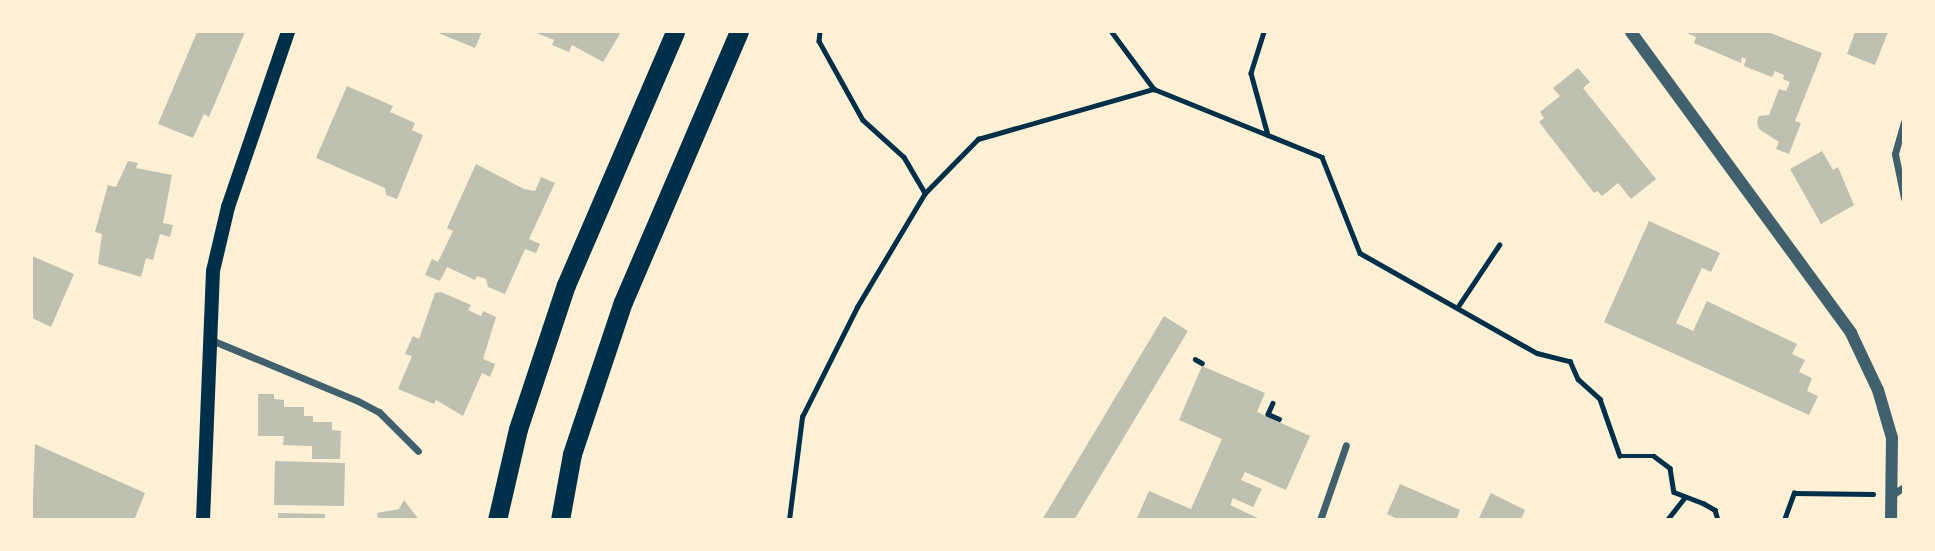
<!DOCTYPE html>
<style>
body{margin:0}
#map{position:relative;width:1935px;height:551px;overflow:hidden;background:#fdf0d5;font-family:Signika,sans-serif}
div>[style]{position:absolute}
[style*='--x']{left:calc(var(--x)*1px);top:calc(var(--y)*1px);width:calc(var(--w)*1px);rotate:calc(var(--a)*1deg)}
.building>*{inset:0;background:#bec0b2}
.path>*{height:4.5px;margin:-2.25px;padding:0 2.25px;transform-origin:2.25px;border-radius:2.25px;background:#003049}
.minor>*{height:7px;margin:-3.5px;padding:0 3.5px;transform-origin:3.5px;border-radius:3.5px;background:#3f606c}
.tertiary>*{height:12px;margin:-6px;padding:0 6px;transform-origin:6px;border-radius:6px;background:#3f606c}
.secondary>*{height:14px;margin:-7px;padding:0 7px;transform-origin:7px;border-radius:7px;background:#003049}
.trunk>*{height:19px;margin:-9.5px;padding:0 9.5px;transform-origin:9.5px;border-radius:9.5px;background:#003049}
span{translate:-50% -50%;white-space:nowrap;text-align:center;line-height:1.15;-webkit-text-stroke:6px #fdf0d5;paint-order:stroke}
.frame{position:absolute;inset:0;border:33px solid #fdf0d5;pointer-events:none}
</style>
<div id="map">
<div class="building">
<div style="clip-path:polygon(197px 32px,245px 32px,209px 117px,204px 114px,193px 138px,158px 124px)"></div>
<div style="clip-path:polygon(436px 32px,482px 32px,475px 48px)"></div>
<div style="clip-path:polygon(534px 32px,621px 32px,603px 62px,572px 45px,569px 52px,552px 45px,554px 40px)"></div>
<div style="clip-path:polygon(1684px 32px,1768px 32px,1822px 53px,1795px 121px,1801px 123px,1789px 154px,1776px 149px,1779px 142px,1759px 129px,1757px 122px,1759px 116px,1769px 115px,1779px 89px,1786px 91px,1790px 82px,1783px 79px,1784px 75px,1775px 71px,1772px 77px,1744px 66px,1746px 59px,1742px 57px,1741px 63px,1694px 43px,1696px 37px)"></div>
<div style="clip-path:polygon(1855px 32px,1888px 32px,1875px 65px,1847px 54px)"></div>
<div style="clip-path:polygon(1578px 68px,1590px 82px,1583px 88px,1656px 179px,1631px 199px,1618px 183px,1602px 196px,1597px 191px,1594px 193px,1539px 122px,1544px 118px,1540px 112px,1560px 96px,1553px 88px)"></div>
<div style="clip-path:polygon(347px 86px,393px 106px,390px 112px,415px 123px,412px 130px,423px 135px,397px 199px,386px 195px,385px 188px,316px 158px)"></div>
<div style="clip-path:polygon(1822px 151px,1833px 170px,1838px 167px,1854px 205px,1821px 224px,1790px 169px)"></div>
<div style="clip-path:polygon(128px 161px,138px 163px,136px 168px,172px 175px,163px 223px,173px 225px,170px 237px,160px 234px,153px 260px,146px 258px,141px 277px,98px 264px,102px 234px,95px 232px,108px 185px,116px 187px)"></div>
<div style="clip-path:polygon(476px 164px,524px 189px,535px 191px,541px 177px,555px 183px,529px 239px,540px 244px,536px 253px,525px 249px,505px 294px,488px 287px,486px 279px,477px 276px,475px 280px,447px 267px,440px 281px,425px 275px,432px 259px,438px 262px,453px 231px,447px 228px)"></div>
<div style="clip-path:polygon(1649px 221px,1720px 253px,1711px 272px,1702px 268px,1676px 323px,1693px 331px,1707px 301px,1797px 344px,1792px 354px,1805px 360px,1799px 372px,1812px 378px,1807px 391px,1818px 396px,1809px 415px,1604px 322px)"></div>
<div style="clip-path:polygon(32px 256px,74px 274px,51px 327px,32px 318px)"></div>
<div style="clip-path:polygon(441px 292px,471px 305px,468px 310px,481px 316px,483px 311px,496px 317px,483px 359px,495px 364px,490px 377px,482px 373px,463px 416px,436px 400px,434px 404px,398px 389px,412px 356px,405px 354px,413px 336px,419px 339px,435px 293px)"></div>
<div style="clip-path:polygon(1164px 316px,1188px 331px,1074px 520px,1042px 520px)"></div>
<div style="clip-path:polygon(1202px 366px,1265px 393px,1257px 412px,1310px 436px,1286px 490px,1245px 472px,1241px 480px,1262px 489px,1253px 507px,1233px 498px,1230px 505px,1262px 520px,1136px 520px,1149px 491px,1191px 509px,1222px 439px,1179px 420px)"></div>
<div style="clip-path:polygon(258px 394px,274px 394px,274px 399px,284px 400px,284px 407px,304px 407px,304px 416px,313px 416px,313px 422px,332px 422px,332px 430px,341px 431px,340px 459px,312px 459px,312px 446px,283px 445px,284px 436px,258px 436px)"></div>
<div style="clip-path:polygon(35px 444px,145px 493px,134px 520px,32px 520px)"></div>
<div style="clip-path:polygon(275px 461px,345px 463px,344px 506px,274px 505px)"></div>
<div style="clip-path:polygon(1400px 484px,1460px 510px,1456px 520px,1400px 520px,1387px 514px)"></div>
<div style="clip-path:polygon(1491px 493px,1525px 510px,1521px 520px,1478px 520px)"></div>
<div style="clip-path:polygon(404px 500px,419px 520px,378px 520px,377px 513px,399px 509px)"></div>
<div style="clip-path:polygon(278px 513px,325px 514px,325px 520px,278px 520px)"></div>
</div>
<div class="path">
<div style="--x:820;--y:32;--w:9;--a:96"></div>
<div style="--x:819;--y:41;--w:90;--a:60.9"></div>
<div style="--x:863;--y:120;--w:55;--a:42.1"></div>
<div style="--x:904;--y:157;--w:42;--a:59.7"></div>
<div style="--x:1112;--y:32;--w:71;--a:53.6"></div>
<div style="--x:1264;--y:32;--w:43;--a:107.6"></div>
<div style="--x:1251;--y:73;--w:64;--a:74.7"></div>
<div style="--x:1457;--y:308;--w:76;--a:-56.3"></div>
<div style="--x:1195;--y:359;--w:8;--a:30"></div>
<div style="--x:1273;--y:403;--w:12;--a:114"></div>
<div style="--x:1268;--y:414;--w:12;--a:24"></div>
<div style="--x:789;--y:520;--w:104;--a:-82.8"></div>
<div style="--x:802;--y:417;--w:123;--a:-63.4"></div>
<div style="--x:857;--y:307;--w:133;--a:-59.2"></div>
<div style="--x:925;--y:193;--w:76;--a:-45.5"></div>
<div style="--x:978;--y:139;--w:183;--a:-15.9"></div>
<div style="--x:1154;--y:89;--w:181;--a:22"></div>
<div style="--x:1322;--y:157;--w:103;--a:68.4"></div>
<div style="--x:1360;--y:253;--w:203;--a:29.5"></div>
<div style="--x:1537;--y:353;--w:34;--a:14"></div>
<div style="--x:1570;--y:361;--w:20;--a:66"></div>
<div style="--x:1578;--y:379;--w:30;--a:42"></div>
<div style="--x:1600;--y:399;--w:60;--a:70.7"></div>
<div style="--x:1620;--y:456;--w:34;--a:0"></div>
<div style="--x:1654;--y:456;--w:20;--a:37"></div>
<div style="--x:1670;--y:468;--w:24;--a:81"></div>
<div style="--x:1674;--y:492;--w:31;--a:21"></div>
<div style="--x:1703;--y:503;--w:14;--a:30"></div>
<div style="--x:1715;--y:510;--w:10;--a:73"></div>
<div style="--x:1667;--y:520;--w:28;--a:-52"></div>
<div style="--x:1784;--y:520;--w:29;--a:-70"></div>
<div style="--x:1794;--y:493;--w:79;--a:0.7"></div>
</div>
<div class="minor">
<div style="--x:1904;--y:122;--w:33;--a:106"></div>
<div style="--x:1895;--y:154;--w:45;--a:78.4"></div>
<div style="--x:209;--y:339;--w:161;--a:22.6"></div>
<div style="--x:358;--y:401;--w:24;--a:28"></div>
<div style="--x:379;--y:412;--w:55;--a:45"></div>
<div style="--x:1892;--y:495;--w:14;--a:-34"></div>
<div style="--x:1320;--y:520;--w:79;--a:-70.9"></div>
</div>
<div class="tertiary">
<div style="--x:1631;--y:32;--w:373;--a:53.8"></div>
<div style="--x:1851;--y:333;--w:63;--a:64.7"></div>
<div style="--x:1878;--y:390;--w:50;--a:73.7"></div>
<div style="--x:1892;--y:438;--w:82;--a:90.7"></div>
</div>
<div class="secondary">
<div style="--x:203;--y:520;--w:249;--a:-87.7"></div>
<div style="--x:213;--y:271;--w:66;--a:-76.8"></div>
<div style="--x:228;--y:207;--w:185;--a:-71.1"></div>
</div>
<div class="trunk">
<div style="--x:497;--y:520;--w:93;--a:-77"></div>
<div style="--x:518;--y:429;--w:152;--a:-71.6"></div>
<div style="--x:566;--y:285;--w:275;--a:-66.7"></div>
<div style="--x:560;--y:520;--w:67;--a:-79.7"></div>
<div style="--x:572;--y:454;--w:160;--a:-71.5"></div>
<div style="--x:623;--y:302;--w:294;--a:-66.8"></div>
</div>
<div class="frame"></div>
</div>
